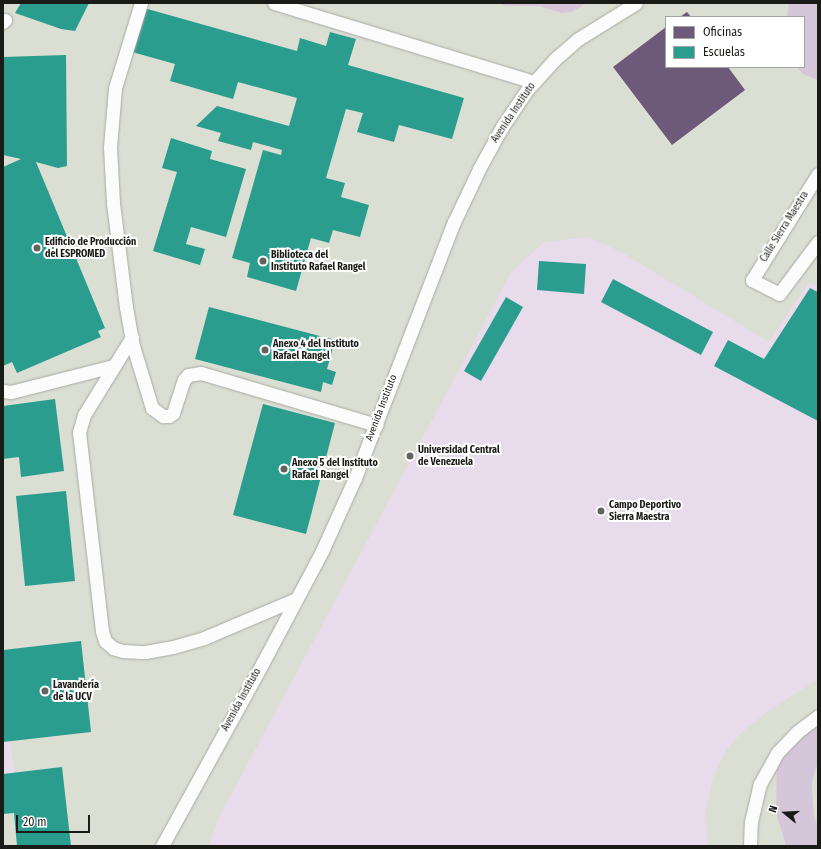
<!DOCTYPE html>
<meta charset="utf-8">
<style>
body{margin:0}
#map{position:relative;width:821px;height:849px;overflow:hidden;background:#e7e8e3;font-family:"Fira Sans Condensed",sans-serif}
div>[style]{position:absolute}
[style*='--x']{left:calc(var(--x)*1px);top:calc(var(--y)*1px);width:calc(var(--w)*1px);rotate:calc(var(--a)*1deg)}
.built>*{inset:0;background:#dbded2}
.green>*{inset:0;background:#e8dbeb}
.forest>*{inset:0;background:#d6c6da}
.offices>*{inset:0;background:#6d597a}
.schools>*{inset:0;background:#2a9d8f}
.roads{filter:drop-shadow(0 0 1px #a9aaa5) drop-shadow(0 0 1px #a9aaa5)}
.lane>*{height:13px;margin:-6.5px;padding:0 6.5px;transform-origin:6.5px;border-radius:6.5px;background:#fbfcfb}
.dots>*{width:11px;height:11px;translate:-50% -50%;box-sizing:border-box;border:2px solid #fff;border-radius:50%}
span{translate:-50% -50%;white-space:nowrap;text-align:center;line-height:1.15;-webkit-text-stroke:4px #fff;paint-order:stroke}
.street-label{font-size:10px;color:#1a1b17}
.poi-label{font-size:10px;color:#1a1b17;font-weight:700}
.left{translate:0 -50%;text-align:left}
.frame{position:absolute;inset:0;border:4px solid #1a1b17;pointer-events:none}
.legend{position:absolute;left:665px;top:16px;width:140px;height:52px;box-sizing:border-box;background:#fff;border:1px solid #a3a4a2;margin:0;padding:5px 7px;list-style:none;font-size:12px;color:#1a1b17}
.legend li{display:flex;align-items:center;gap:8px;height:20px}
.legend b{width:20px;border:1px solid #a3a4a2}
.north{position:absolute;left:765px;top:793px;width:40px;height:40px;-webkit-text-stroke:3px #fff;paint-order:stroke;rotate:288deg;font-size:11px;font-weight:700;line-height:16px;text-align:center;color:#1a1b17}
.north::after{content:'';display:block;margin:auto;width:14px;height:18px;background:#1a1b17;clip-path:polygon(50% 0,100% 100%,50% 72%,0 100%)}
.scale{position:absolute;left:16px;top:815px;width:74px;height:18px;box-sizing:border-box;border:2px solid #1a1b17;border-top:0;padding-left:5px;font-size:12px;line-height:14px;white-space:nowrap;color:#1a1b17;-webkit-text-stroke:3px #fff;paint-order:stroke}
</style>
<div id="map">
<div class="built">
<div style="clip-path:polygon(evenodd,3px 3px,818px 3px,818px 846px,3px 846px,3px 3px,666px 17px,804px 17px,804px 67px,666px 67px,666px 17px)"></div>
</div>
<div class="green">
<div style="clip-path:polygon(589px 237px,623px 253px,769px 342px,809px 282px,818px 287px,818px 679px,767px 712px,742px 732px,725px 752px,713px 778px,705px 813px,708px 846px,209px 846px,218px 819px,512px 271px,544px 242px)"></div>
<div style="clip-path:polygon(10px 741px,15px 773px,3px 774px,3px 742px)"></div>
</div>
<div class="forest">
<div style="clip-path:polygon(499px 3px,585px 3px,581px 7px,571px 12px,561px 13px,540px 6px,506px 6px)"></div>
<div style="clip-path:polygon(789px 3px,818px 3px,818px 80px,803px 74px,797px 67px,804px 67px,804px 17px,787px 17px)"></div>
<div style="clip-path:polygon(818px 716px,818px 762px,812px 781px,812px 792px,814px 816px,818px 827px,818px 846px,786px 846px,776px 812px,777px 753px)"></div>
</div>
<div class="offices">
<div style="clip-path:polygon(687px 12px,691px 17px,680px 17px)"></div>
<div style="clip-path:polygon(666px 27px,666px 67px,728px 67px,745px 90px,672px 145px,613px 67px)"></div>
</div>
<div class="schools">
<div style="clip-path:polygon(21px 3px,89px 3px,75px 31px,61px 29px,15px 13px)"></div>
<div style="clip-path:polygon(144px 8px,297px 51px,300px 38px,326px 46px,330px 32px,356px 39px,348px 65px,464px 98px,452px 139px,399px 125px,394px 142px,357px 132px,363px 113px,346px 109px,326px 178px,345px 183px,341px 197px,369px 205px,360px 237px,333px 230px,329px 243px,311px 238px,296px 291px,247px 277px,250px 263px,232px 258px,263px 150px,281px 155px,282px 150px,253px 142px,251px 150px,218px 141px,221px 133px,196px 126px,217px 106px,289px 126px,297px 98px,238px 82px,233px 99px,170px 81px,175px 64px,132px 52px)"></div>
<div style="clip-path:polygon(66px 55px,67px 166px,58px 168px,36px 162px,105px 328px,98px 331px,101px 337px,17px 373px,12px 362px,3px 366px,3px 167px,21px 159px,3px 155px,3px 57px)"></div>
<div style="clip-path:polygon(171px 138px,212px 151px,210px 159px,246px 169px,226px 237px,191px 227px,186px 244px,205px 249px,200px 265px,153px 251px,177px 172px,162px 168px)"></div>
<div style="clip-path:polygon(539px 261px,586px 264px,584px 294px,537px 290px)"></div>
<div style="clip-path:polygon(613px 279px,713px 332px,701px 355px,601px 302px)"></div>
<div style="clip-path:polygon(810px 288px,818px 292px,818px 421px,714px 366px,728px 340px,764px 359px)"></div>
<div style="clip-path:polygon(506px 297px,523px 307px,481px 381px,464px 371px)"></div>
<div style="clip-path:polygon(209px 307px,335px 340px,327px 369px,336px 372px,332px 385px,323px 382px,321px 392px,195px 359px)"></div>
<div style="clip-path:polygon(55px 399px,64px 471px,21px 477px,19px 457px,3px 459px,3px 406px)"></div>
<div style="clip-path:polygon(263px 404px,335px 423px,306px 534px,233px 515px)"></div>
<div style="clip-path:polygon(66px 491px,75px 581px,25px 586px,16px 496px)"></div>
<div style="clip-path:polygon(81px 641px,91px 732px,3px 742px,3px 650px)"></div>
<div style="clip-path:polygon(62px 767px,71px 846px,17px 846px,14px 813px,3px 814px,3px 774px)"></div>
</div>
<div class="roads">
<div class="lane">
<div style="--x:141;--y:3;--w:89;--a:107"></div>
<div style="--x:115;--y:88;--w:59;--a:94.8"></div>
<div style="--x:110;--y:147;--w:56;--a:86.9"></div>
<div style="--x:113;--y:203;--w:105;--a:82.9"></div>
<div style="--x:126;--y:307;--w:40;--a:80"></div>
<div style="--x:133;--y:346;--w:65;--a:73"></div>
<div style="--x:152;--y:408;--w:14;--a:36"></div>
<div style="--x:163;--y:416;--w:6;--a:0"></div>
<div style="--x:169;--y:416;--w:5;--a:-37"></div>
<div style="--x:173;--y:413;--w:35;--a:-72"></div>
<div style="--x:184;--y:380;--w:6;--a:-51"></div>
<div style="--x:188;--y:375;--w:13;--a:-9"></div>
<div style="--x:201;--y:373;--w:183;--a:16.5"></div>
<div style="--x:274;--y:3;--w:272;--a:16.9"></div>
<div style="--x:3;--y:22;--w:3;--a:-45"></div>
<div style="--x:818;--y:174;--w:125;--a:121.9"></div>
<div style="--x:752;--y:280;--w:30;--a:27"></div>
<div style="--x:779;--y:294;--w:65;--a:-53.1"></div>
<div style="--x:132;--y:337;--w:92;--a:121.6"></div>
<div style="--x:84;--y:415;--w:18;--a:106"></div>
<div style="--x:79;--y:432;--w:200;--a:83.4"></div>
<div style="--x:102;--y:631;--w:10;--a:73"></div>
<div style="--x:105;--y:641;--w:11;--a:41"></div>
<div style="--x:113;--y:648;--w:10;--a:17"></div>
<div style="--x:123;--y:651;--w:22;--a:3"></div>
<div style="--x:145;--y:652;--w:28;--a:-10"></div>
<div style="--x:173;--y:647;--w:32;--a:-16"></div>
<div style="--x:204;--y:638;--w:100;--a:-23"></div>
<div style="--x:3;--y:391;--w:8;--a:7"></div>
<div style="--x:11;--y:392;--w:105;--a:-14.3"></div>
<div style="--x:162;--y:846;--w:208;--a:-61.2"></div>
<div style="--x:262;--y:664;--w:128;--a:-62"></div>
<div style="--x:322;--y:551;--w:80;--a:-65.7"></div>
<div style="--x:355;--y:478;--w:274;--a:-68.9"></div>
<div style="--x:454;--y:222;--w:59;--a:-64.7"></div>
<div style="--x:479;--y:169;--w:48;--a:-61.3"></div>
<div style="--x:502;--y:127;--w:45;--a:-56"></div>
<div style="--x:527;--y:90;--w:42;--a:-47.9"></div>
<div style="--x:555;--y:59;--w:30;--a:-41"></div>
<div style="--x:578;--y:39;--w:68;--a:-31.8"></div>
<div style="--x:750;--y:846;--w:24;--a:-88"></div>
<div style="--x:751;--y:822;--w:39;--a:-77"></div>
<div style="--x:760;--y:784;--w:35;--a:-61"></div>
<div style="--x:777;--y:753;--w:29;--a:-46"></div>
<div style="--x:797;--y:732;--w:26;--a:-37"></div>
</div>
</div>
<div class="dots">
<div style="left:37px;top:248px;background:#62635e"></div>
<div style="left:263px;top:261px;background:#62635e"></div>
<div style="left:265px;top:350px;background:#62635e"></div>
<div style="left:410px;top:456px;background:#62635e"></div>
<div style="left:284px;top:469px;background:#62635e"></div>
<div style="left:601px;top:511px;background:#62635e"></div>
<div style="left:45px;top:691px;background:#62635e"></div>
</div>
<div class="street-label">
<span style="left:514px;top:113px;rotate:-56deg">Avenida Instituto</span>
<span style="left:785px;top:227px;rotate:-58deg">Calle Sierra Maestra</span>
<span style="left:382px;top:408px;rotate:-69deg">Avenida Instituto</span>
<span style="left:242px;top:700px;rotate:-61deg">Avenida Instituto</span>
</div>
<div class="poi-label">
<span class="left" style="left:45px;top:248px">Edificio de Producción<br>del ESPROMED</span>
<span class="left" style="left:271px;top:261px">Biblioteca del<br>Instituto Rafael Rangel</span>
<span class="left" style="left:273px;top:350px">Anexo 4 del Instituto<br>Rafael Rangel</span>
<span class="left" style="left:418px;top:456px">Universidad Central<br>de Venezuela</span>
<span class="left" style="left:292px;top:469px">Anexo 5 del Instituto<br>Rafael Rangel</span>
<span class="left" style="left:609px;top:511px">Campo Deportivo<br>Sierra Maestra</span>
<span class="left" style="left:53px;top:691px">Lavandería<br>de la UCV</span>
</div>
<div class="frame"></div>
<ul class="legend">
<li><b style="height:11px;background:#6d597a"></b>Oficinas</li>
<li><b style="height:11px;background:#2a9d8f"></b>Escuelas</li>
</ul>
<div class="north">N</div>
<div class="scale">20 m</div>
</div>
